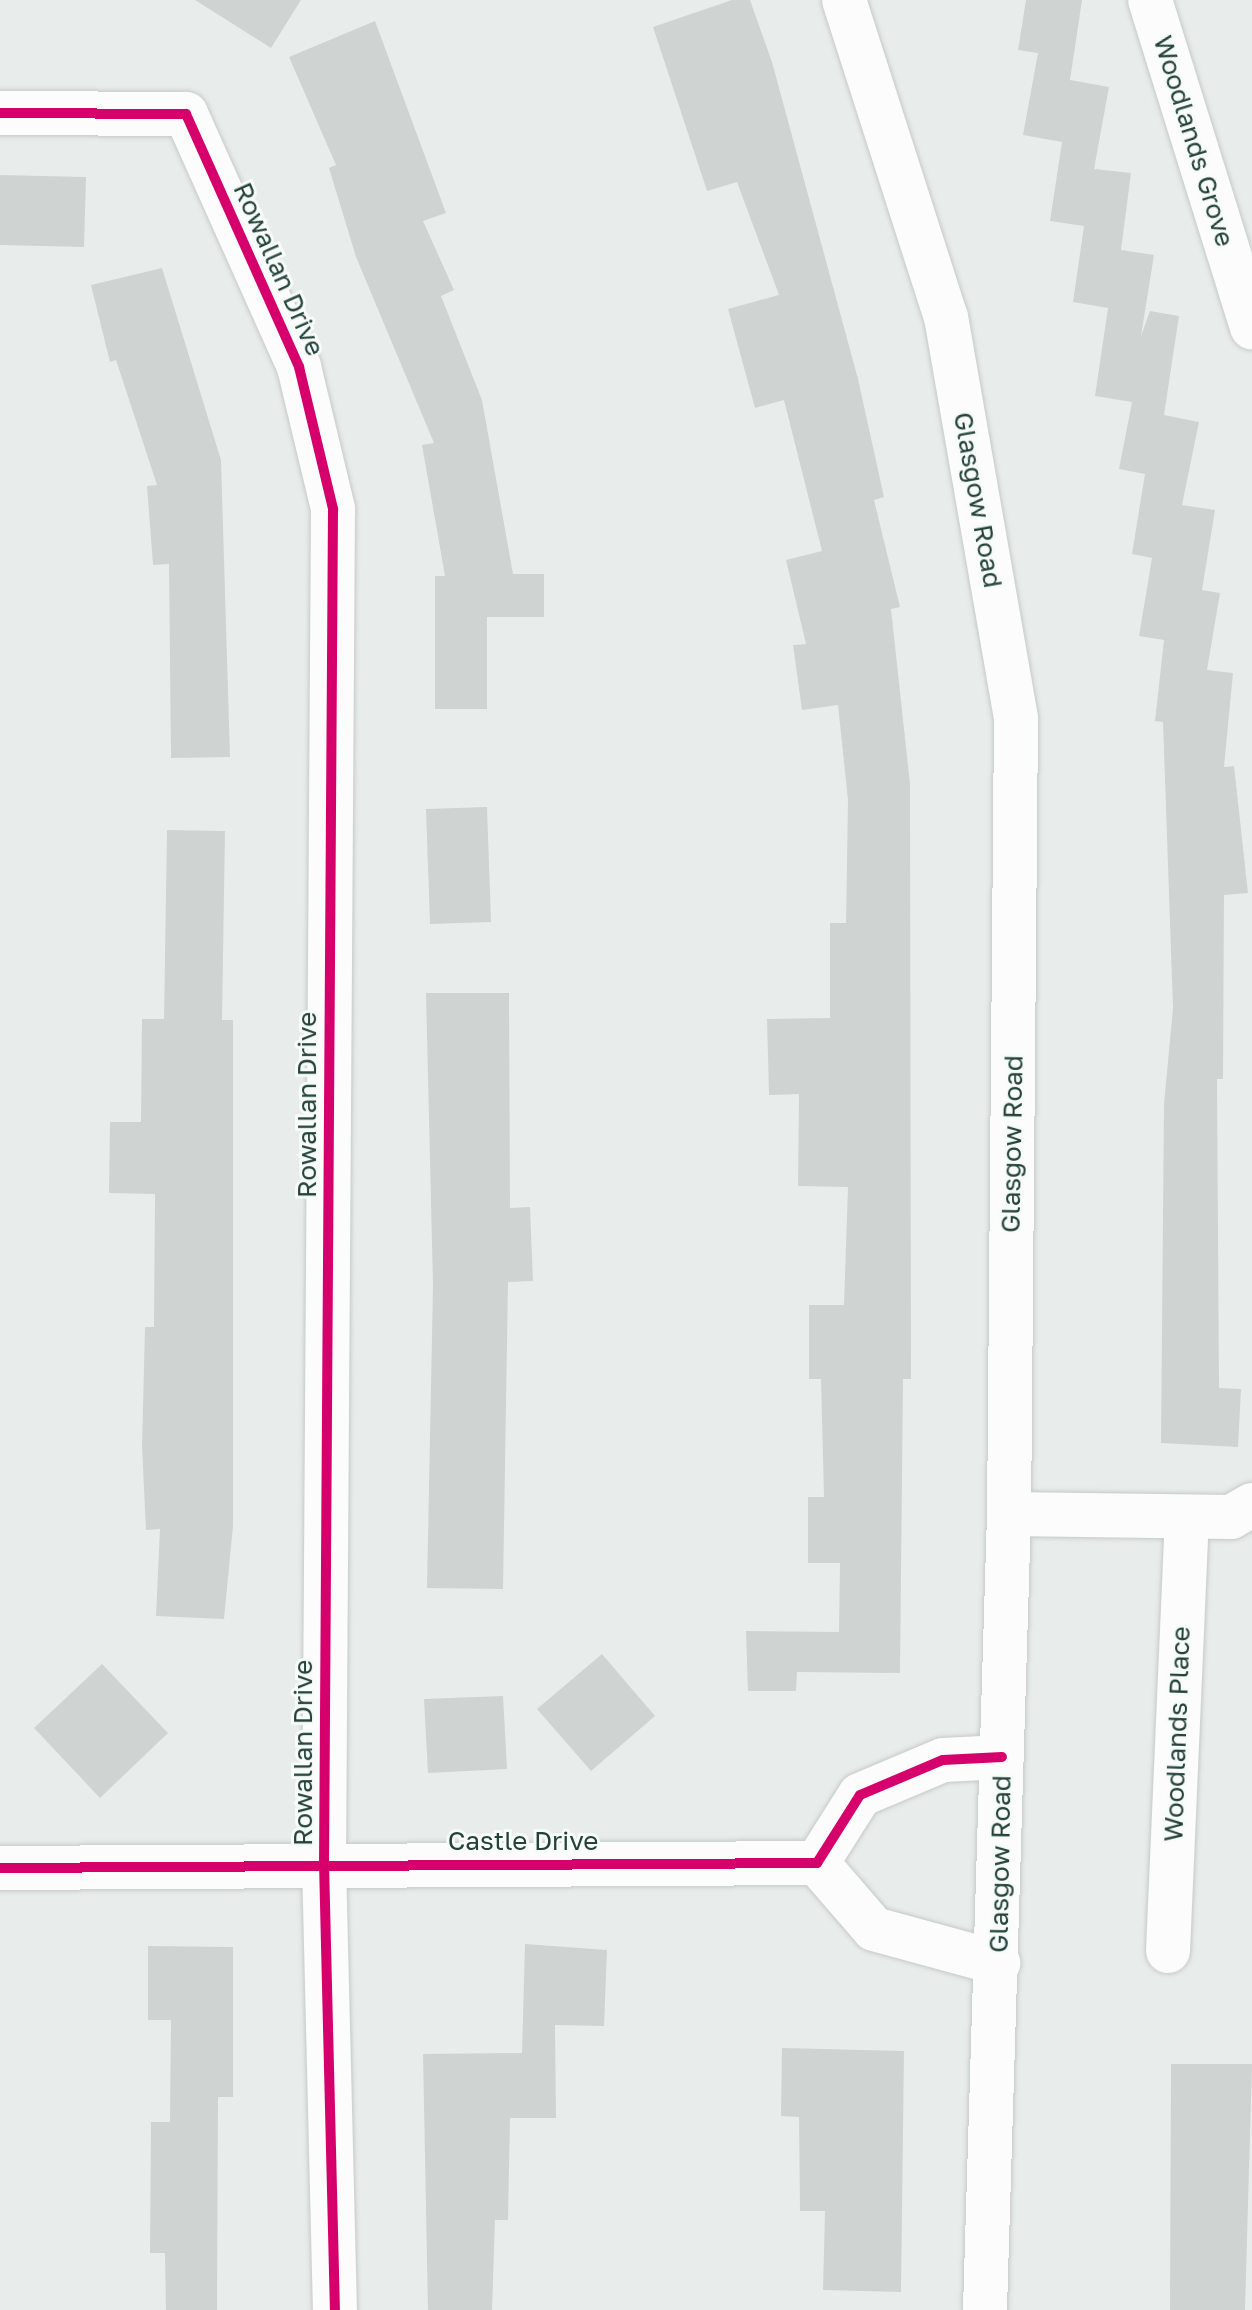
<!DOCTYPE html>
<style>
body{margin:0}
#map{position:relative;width:1252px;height:2310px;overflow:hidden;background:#e8edeb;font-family:"Golos Text",sans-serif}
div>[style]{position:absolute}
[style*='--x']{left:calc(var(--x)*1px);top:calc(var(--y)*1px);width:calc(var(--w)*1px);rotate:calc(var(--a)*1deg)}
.building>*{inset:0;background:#cfd4d2}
.roads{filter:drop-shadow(0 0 2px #c5cac8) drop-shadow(0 0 2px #c5cac8)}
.minor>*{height:44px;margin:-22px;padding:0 22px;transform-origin:22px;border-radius:22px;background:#fcfcfc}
.secondary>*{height:44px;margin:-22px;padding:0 22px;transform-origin:22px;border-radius:22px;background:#fcfcfc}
.cycleway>*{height:10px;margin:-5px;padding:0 5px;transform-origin:5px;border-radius:5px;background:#d6006c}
span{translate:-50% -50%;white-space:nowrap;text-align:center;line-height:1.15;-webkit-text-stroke:6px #f7fbf9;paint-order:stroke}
.street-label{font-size:26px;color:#24423a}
</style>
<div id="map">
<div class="building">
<div style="clip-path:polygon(195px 0,301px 0,271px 48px)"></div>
<div style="clip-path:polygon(732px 0,750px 0,772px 62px,858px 379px,884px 497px,874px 500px,900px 607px,891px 609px,910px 784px,911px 1379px,903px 1379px,900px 1673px,797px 1672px,796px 1691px,748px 1691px,746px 1631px,839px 1632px,840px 1563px,808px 1563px,808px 1497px,824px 1497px,821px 1379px,809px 1379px,809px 1305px,844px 1305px,848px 1187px,798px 1186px,799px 1094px,769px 1095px,767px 1019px,830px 1018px,830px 923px,846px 923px,848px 800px,838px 705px,802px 710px,793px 645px,806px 644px,786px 560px,822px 551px,784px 400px,755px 408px,728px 309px,779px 295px,737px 182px,707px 191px,653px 27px)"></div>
<div style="clip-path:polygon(1026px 0,1082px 0,1070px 80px,1109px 87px,1094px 169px,1131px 173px,1121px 250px,1154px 255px,1141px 336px,1150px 311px,1179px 316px,1164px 415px,1199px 422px,1182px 505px,1215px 510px,1202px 590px,1220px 593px,1207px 670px,1233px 673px,1224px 767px,1234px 766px,1248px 893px,1224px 895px,1223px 1079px,1217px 1079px,1219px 1388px,1241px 1389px,1238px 1447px,1161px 1443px,1164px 1104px,1173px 1008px,1163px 722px,1155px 721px,1164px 640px,1139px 636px,1152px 558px,1132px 554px,1145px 474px,1119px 469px,1132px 402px,1095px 396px,1108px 308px,1073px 302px,1084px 226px,1050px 221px,1062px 142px,1023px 135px,1038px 53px,1018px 50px)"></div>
<div style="clip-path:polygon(375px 21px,446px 213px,423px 221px,454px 290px,441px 296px,482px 400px,513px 574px,544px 574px,544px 617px,487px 617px,487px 709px,435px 709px,435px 576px,445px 576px,422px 445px,434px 443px,356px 257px,329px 168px,336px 165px,289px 57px)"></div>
<div style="clip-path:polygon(0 175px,86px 177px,84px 247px,0 245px)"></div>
<div style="clip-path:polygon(162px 268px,221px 460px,230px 757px,171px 758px,169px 564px,153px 565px,147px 486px,157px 485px,116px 360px,110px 362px,91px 285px)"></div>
<div style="clip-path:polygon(487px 807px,491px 922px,430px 924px,426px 809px)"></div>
<div style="clip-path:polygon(167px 830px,225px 831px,222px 1020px,233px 1020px,233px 1526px,224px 1619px,156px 1616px,160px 1529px,146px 1530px,142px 1446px,145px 1327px,154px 1327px,155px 1194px,109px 1193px,110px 1122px,141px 1122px,142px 1019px,164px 1019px)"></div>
<div style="clip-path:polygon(426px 993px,509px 993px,510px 1208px,530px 1207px,533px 1281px,508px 1282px,503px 1589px,427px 1588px,433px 1285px)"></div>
<div style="clip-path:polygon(602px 1654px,655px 1716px,591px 1771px,537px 1709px)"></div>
<div style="clip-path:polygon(102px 1664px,168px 1733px,100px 1798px,34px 1728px)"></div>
<div style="clip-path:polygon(503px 1696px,507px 1769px,428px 1773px,424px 1699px)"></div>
<div style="clip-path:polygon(525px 1944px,607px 1950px,604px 2026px,555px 2025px,556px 2118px,510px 2118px,508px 2220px,495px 2220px,492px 2310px,428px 2310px,423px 2054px,522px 2053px)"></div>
<div style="clip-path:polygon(148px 1946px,233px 1947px,233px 2097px,218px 2097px,217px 2310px,166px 2310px,165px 2253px,150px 2253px,151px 2122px,170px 2122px,171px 2020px,148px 2020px)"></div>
<div style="clip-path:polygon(782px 2048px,904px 2051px,901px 2292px,823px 2290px,825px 2211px,800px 2211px,799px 2117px,781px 2116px)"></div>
<div style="clip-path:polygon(1171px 2064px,1252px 2064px,1245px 2310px,1170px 2310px)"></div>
</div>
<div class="roads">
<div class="minor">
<div style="--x:1150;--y:0;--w:343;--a:72.7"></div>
<div style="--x:0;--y:113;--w:186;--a:0.3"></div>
<div style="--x:186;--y:114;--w:277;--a:65.9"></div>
<div style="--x:299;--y:367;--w:146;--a:76.5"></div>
<div style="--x:333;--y:509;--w:1354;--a:90.38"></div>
<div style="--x:324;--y:1863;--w:447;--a:88.6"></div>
<div style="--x:1009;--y:1514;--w:222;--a:0.8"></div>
<div style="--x:1231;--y:1517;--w:24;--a:-30"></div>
<div style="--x:817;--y:1863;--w:87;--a:49.2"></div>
<div style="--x:874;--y:1929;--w:129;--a:15.3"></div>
<div style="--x:0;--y:1868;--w:817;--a:-0.35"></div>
<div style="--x:817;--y:1863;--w:80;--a:-57.7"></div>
<div style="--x:860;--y:1795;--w:90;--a:-22.9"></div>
<div style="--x:943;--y:1760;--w:59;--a:-2.9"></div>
<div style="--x:1168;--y:1951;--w:434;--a:-87.5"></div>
</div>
<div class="secondary">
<div style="--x:844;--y:0;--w:333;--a:72.2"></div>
<div style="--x:946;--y:317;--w:407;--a:80.1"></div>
<div style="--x:1016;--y:718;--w:796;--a:90.5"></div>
<div style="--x:1009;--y:1514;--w:796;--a:91.73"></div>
</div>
</div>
<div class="cycleway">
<div style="--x:0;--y:113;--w:186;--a:0.3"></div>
<div style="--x:186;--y:114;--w:277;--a:65.9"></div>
<div style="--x:299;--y:367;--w:146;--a:76.5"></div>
<div style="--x:333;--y:509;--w:1354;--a:90.38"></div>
<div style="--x:324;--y:1863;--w:447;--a:88.6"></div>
<div style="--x:0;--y:1868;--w:817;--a:-0.35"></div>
<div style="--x:817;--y:1863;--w:80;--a:-57.7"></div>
<div style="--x:860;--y:1795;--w:90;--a:-22.9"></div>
<div style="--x:943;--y:1760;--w:59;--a:-2.9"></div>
</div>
<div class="street-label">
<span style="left:1194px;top:141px;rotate:73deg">Woodlands Grove</span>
<span style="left:279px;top:269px;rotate:66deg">Rowallan Drive</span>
<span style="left:978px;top:500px;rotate:80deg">Glasgow Road</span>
<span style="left:307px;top:1105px;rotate:-90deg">Rowallan Drive</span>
<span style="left:1012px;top:1144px;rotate:-89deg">Glasgow Road</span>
<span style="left:1177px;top:1734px;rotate:-88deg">Woodlands Place</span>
<span style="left:303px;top:1753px;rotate:-90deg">Rowallan Drive</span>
<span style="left:523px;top:1841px">Castle Drive</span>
<span style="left:1000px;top:1864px;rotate:-89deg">Glasgow Road</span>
</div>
</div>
